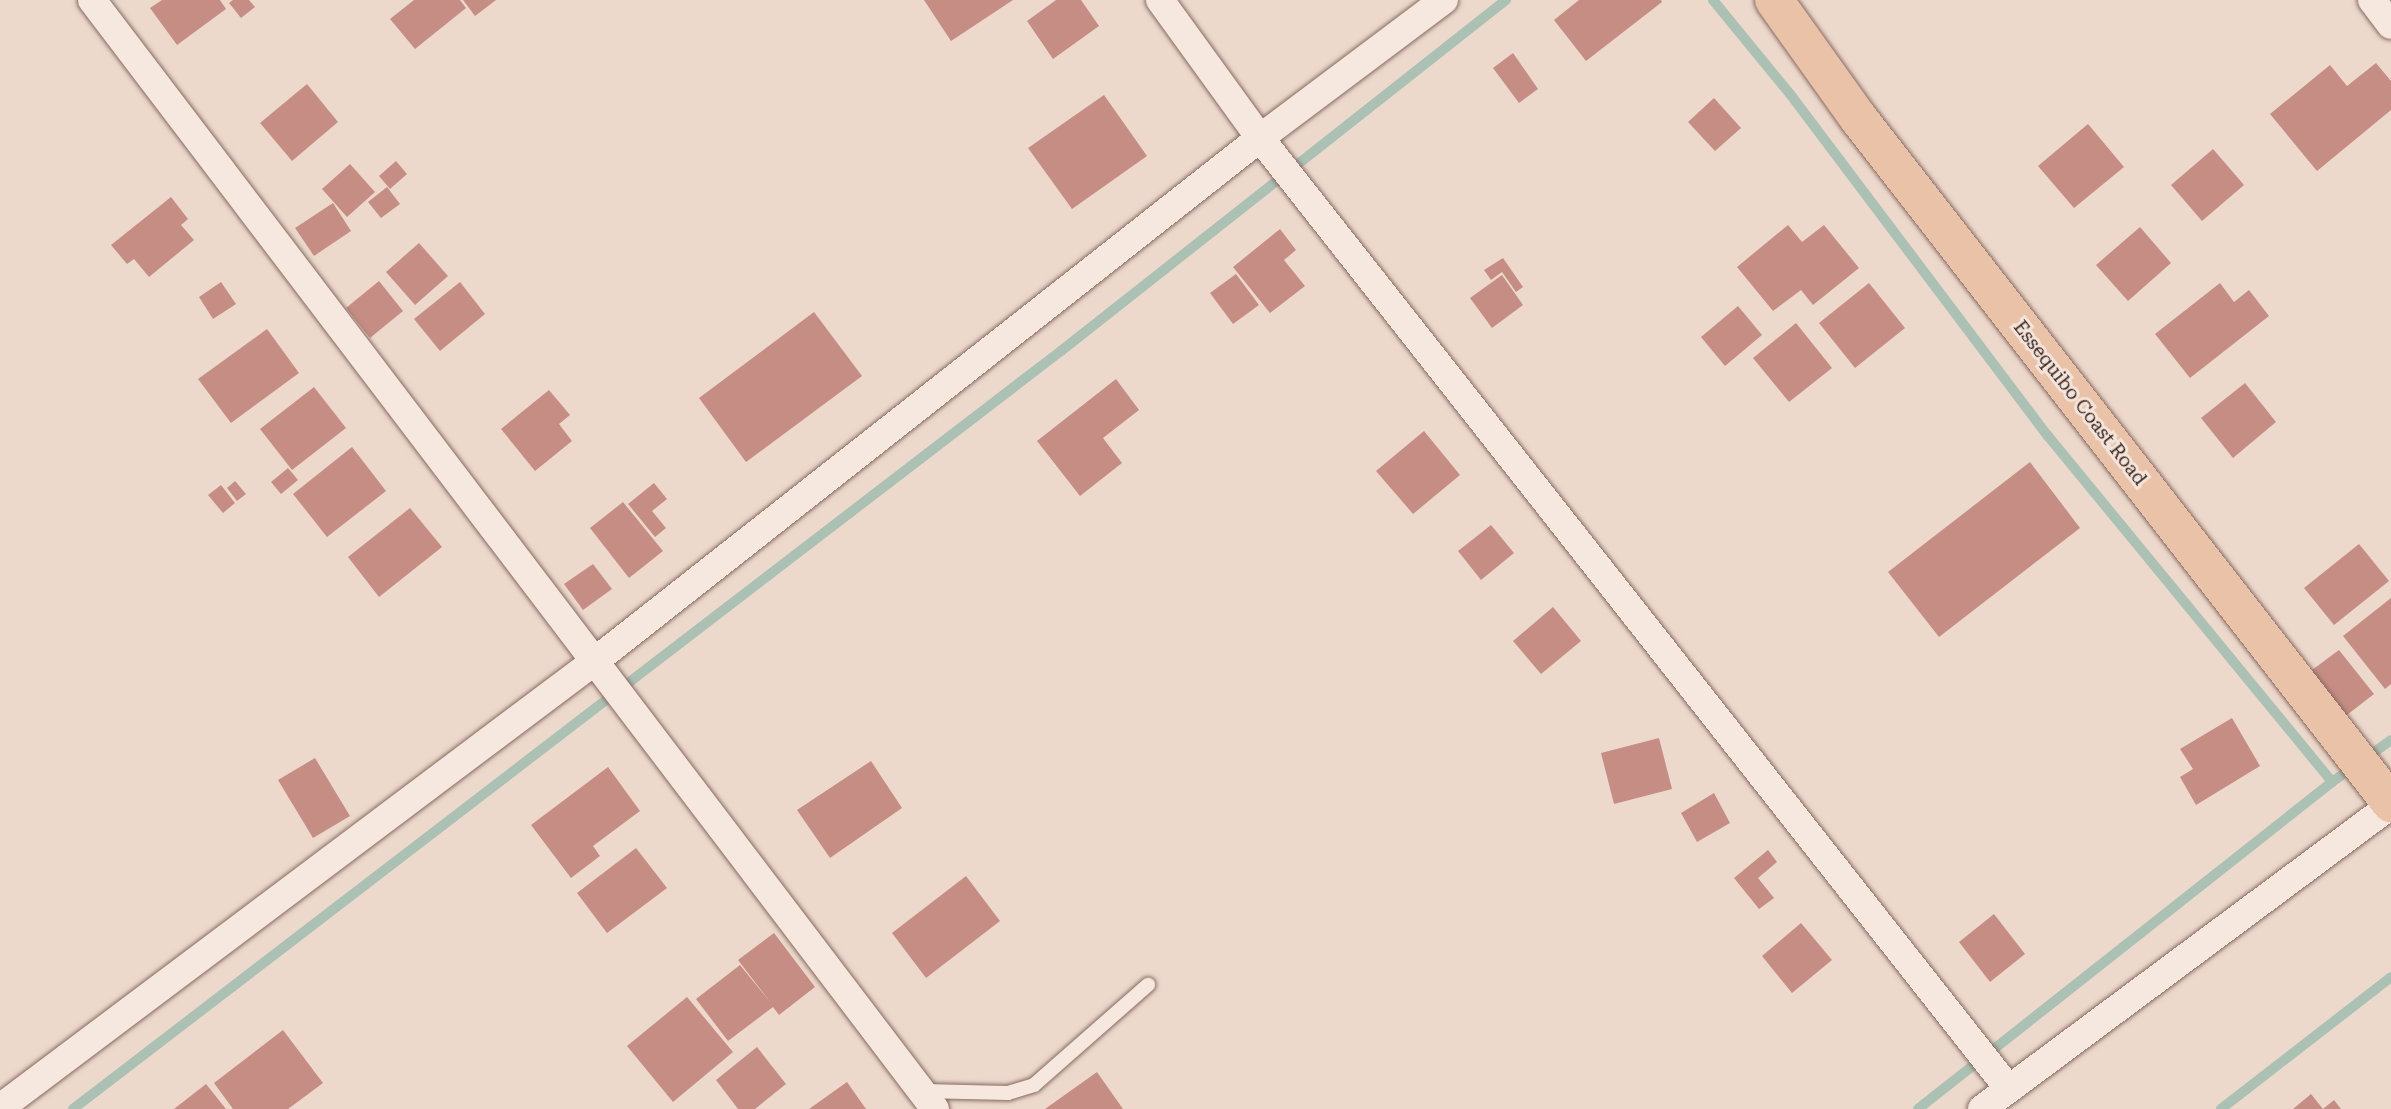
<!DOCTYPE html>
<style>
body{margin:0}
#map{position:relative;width:2391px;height:1109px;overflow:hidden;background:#ecd9cc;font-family:"Roboto Serif",serif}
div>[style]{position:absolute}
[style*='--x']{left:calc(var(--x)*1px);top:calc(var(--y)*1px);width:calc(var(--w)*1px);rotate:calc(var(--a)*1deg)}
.stream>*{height:10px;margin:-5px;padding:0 5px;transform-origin:5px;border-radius:5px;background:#abc1b4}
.building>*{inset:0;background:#c68d85}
.roads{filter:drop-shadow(0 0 2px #876a61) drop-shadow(0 0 2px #876a61)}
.service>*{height:14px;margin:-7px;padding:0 7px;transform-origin:7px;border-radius:7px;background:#f7e8df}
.minor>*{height:28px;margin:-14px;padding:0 14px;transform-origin:14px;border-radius:14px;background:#f7e8df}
.primary>*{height:38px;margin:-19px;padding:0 19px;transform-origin:19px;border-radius:19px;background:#eac2a8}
span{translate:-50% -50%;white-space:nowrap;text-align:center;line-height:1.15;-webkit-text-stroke:6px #f4e5db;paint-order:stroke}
.street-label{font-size:19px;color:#3a2723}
</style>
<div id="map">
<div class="stream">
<div style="--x:1713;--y:0;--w:122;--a:50.7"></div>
<div style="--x:1790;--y:94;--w:428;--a:53"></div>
<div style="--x:2048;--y:436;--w:448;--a:50.6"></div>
<div style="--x:73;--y:1109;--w:1245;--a:-37.5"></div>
<div style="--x:1061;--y:351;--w:567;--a:-38.27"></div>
<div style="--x:1918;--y:1109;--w:528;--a:-38.3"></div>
<div style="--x:2332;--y:782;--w:72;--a:-35.4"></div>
<div style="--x:2221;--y:1109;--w:215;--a:-37.8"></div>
</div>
<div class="building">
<div style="clip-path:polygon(162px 0,220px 0,226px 9px,177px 45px,150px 8px)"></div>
<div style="clip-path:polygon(233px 0,249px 0,255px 7px,241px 18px,229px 3px)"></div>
<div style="clip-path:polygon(414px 0,460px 0,466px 8px,415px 49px,390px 19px)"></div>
<div style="clip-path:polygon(463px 0,496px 0,475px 16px)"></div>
<div style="clip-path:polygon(924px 0,1013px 0,951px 41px)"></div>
<div style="clip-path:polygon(1056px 0,1081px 0,1099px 26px,1053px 59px,1027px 21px)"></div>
<div style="clip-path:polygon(1579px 0,1661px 0,1662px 2px,1586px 61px,1554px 20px)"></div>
<div style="clip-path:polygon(1513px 53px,1538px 89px,1519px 103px,1493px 68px)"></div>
<div style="clip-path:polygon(2376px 63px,2391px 81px,2391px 110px,2317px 171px,2270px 114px,2330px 65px,2347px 86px)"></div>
<div style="clip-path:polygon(307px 84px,338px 122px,292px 161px,260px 123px)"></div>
<div style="clip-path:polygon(1104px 95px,1147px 156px,1072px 209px,1028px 148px)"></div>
<div style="clip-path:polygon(1714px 98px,1741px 128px,1715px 151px,1688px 122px)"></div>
<div style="clip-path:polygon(2088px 124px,2124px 167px,2074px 208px,2038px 166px)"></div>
<div style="clip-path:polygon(2213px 149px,2244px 185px,2202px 221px,2171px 185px)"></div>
<div style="clip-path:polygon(396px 161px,407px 174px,390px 189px,379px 176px)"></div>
<div style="clip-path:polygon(350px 164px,375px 192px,347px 217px,322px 189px)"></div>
<div style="clip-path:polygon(387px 187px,400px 204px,381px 218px,368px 202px)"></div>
<div style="clip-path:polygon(171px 197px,188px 219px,181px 225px,194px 240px,149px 277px,134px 259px,127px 264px,111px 245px)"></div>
<div style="clip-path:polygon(333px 203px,351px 231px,314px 256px,295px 228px)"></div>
<div style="clip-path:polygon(1788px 225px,1802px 242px,1824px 225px,1859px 268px,1813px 305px,1801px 290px,1773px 311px,1737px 267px)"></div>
<div style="clip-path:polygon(2140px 227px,2171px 263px,2128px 301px,2096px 265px)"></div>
<div style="clip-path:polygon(1280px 229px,1296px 250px,1284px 260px,1305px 286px,1270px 313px,1233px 267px)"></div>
<div style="clip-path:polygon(419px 243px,448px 276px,415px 305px,386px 272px)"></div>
<div style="clip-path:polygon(1503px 258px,1523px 287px,1516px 292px,1502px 272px,1491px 280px,1484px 270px)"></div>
<div style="clip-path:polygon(1236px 274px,1259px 305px,1233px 324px,1210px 293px)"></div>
<div style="clip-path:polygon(1502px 275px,1523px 305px,1492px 328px,1470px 298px)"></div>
<div style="clip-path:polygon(379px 281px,403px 311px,370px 338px,346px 308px)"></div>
<div style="clip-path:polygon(221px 282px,236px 304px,213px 319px,199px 297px)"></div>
<div style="clip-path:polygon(460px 282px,485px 314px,440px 351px,414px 319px)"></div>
<div style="clip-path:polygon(1869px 283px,1905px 328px,1855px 368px,1819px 323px)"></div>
<div style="clip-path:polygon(2220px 283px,2234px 302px,2249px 290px,2269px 316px,2190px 378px,2155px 334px)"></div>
<div style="clip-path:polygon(1738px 306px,1762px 335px,1725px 366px,1701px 337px)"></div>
<div style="clip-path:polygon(814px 312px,862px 376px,746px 462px,699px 398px)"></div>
<div style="clip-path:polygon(1796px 323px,1832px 368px,1789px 402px,1753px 358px)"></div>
<div style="clip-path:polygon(267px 329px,299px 373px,231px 423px,198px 379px)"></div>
<div style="clip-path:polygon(1116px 379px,1139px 410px,1103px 438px,1122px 463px,1080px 496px,1037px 441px)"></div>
<div style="clip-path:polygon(2245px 383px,2276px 422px,2233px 458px,2201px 418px)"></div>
<div style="clip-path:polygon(314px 387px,346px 428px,292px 470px,260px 429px)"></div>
<div style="clip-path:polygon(549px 390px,570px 415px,559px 424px,572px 441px,535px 471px,501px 429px)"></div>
<div style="clip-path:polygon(1424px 431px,1460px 475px,1413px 514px,1376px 471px)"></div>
<div style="clip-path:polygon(352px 447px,386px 491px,327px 537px,293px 494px)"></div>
<div style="clip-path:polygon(2030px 462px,2080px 528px,1939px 637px,1888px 572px)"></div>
<div style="clip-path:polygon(288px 468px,298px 480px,281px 494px,271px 482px)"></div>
<div style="clip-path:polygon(235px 481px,246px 494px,237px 501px,227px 488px)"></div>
<div style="clip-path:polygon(654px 483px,667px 499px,652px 511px,666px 528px,655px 537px,628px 504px)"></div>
<div style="clip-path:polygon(221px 485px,235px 503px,223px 513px,208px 495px)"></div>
<div style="clip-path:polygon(623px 502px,663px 551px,629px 578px,590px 528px)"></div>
<div style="clip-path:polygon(410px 508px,442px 547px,379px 597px,348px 557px)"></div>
<div style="clip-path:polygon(1491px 525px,1514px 553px,1481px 580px,1458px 551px)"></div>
<div style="clip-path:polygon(2359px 544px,2389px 581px,2334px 625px,2304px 588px)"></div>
<div style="clip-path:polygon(593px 564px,612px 589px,583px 610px,564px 584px)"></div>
<div style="clip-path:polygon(2391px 598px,2391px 684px,2385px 689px,2343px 636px)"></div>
<div style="clip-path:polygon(1553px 607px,1581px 641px,1541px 674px,1513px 641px)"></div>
<div style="clip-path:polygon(2339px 650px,2374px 694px,2343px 718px,2308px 673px)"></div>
<div style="clip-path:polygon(2232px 718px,2260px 766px,2196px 805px,2180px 777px,2193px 769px,2180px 749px)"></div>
<div style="clip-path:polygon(1659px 738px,1672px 789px,1614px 804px,1601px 753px)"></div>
<div style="clip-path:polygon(315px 758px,350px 816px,313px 838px,278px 780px)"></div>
<div style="clip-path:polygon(871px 761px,902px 808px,830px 858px,797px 810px)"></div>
<div style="clip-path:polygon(608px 767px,640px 811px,593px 846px,600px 856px,571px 878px,531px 825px)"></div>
<div style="clip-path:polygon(1714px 793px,1730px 823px,1697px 842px,1681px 813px)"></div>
<div style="clip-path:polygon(636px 848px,667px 888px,607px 933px,577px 893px)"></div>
<div style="clip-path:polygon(1768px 850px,1777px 862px,1758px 878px,1774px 898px,1759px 909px,1734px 878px)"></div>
<div style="clip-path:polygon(966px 876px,1000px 921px,926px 978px,892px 933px)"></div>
<div style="clip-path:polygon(1994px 914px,2025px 954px,1990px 982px,1959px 942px)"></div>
<div style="clip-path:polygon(1801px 923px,1832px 960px,1792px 993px,1762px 956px)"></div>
<div style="clip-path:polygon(774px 933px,815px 987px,779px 1015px,773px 1007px,728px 1041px,696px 999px,740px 965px,771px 1003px,738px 960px)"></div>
<div style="clip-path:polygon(687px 997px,733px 1052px,673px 1102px,627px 1046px)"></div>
<div style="clip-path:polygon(283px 1030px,323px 1083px,288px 1109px,233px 1109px,214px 1083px)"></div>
<div style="clip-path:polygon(757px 1047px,786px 1084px,755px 1109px,738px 1109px,716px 1080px)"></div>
<div style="clip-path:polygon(1097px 1072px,1123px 1109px,1045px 1109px)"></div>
<div style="clip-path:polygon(847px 1082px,866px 1109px,809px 1109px)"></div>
<div style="clip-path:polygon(206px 1084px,226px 1109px,174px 1109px)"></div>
<div style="clip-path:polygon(2311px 1094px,2323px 1109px,2334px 1100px,2341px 1109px,2293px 1109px)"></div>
</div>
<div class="roads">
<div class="service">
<div style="--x:923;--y:1091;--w:85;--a:1.3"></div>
<div style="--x:1008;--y:1093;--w:27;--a:-17"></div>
<div style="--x:1034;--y:1085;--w:152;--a:-41.3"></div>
</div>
<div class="minor">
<div style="--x:92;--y:0;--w:1393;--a:52.76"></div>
<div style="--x:1160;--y:0;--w:170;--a:54.1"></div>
<div style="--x:1260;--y:138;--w:1209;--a:51.78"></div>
<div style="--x:2372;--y:0;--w:31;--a:53"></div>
<div style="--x:0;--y:1108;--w:744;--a:-36.92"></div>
<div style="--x:595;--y:661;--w:846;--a:-38.18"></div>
<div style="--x:1260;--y:138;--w:230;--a:-36.9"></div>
<div style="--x:1982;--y:1109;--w:510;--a:-36.62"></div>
</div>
<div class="primary">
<div style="--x:1774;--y:0;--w:146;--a:54.5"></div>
<div style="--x:1859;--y:119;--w:867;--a:52.13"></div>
</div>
</div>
<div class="street-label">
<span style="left:2080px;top:403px;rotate:52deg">Essequibo Coast Road</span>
</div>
</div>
